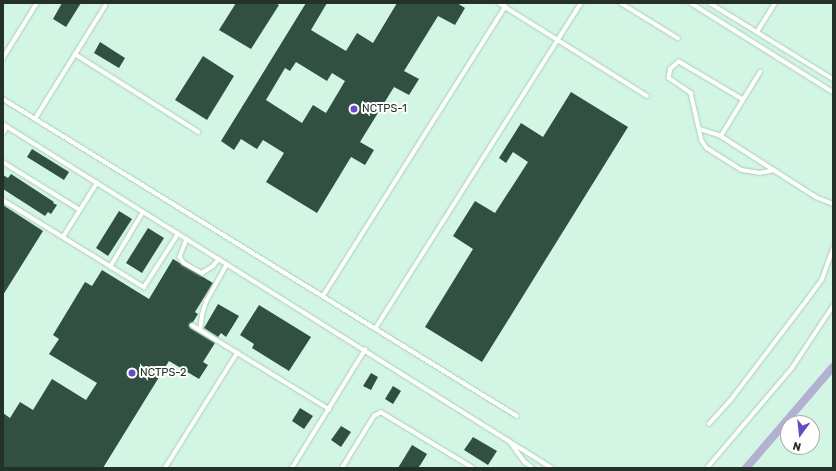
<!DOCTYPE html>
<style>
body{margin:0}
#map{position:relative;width:836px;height:471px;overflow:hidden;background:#d3f6e4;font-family:Rubik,sans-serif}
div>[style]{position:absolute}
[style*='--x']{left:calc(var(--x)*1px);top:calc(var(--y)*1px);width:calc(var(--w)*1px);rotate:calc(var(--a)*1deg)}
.canal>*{height:8px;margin:-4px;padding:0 4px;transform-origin:4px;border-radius:4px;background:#b3b0d1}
.building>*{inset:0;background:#315041}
.roads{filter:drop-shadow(0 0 1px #accdbc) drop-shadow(0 0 1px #accdbc)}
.lane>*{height:3.5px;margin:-1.75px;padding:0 1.75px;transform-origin:1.75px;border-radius:1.75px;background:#fff}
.dots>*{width:11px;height:11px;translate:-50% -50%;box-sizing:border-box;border:2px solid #fff;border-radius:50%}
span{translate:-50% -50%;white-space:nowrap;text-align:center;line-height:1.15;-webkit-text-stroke:4px #fff;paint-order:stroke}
.poi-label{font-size:11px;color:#24312a}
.left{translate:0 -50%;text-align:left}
.frame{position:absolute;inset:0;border:4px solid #24312a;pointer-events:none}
.north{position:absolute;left:780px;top:415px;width:40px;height:40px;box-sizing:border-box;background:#fff;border:1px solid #a7adaa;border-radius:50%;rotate:195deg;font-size:11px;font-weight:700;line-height:16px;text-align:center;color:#24312a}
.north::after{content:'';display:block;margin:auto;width:14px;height:18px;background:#684bc4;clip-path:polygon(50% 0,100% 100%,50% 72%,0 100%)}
</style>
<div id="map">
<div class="canal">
<div style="--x:746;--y:468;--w:133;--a:-49.3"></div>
</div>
<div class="building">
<div style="clip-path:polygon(62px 3px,81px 3px,66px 27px,53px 19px)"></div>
<div style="clip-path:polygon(236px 3px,275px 3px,279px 5px,251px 49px,219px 30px)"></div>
<div style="clip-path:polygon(evenodd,306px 3px,327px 3px,311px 30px,346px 51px,357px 33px,373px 43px,397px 3px,457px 3px,465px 8px,455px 25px,438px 16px,404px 71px,419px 79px,409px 95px,394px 87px,360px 142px,374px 150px,365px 165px,351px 157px,317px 213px,266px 182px,284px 153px,263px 140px,257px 149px,241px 139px,234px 150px,221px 141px,306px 3px,296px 62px,327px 81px,332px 73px,345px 81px,326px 113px,313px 105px,302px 123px,266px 100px,285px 68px,290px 71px,296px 62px)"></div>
<div style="clip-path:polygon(100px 42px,125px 58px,119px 68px,94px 53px)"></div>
<div style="clip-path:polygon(203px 56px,234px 76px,207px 120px,175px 100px)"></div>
<div style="clip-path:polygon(571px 92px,628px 127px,482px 362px,425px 327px,473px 249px,453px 236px,475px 201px,495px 213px,528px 162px,513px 152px,506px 163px,499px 158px,521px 123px,543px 137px)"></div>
<div style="clip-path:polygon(32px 149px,69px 172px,64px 180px,27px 157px)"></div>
<div style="clip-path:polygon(11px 174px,54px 202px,53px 203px,57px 205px,51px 214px,48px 212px,45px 216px,3px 189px,3px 175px,8px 178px)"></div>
<div style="clip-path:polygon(3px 205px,43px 231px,3px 295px)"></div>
<div style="clip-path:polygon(119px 211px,132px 219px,108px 256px,96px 248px)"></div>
<div style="clip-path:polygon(148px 228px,164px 238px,142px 273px,126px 263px)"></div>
<div style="clip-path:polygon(173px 259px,213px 283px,195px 312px,198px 314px,193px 322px,189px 325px,190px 328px,215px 343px,203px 362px,208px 365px,199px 379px,169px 361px,103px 468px,3px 468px,3px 413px,10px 418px,20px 402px,33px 410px,52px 379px,86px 400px,97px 383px,49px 354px,59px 339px,53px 335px,85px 282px,92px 286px,102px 270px,149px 299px)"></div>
<div style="clip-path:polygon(218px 304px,239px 316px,226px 337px,221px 333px,218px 337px,204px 328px)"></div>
<div style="clip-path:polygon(259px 305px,311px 337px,289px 371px,252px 348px,254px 344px,240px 335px)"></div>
<div style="clip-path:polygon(371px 373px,378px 377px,371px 390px,363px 386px)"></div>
<div style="clip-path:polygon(393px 386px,401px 391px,393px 404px,385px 399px)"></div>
<div style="clip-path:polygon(300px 408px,313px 416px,304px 429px,292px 421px)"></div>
<div style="clip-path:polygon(341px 426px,351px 432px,341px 447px,331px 440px)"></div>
<div style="clip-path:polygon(473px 437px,497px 451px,488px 465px,464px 450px)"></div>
<div style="clip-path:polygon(412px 445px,427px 454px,421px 464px,418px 468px,398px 468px)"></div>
</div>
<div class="roads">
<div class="lane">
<div style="--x:499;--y:3;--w:175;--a:32.1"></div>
<div style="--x:621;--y:3;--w:67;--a:31.6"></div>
<div style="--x:691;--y:3;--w:168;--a:32.1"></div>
<div style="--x:710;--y:3;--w:145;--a:31.7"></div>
<div style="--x:757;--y:32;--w:34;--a:-58"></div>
<div style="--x:75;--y:54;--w:146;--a:32.2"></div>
<div style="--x:3;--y:58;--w:65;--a:-58.3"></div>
<div style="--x:3;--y:99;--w:604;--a:31.66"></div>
<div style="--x:743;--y:100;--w:69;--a:-149.3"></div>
<div style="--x:684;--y:65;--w:6;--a:-149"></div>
<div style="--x:679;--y:62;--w:11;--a:139"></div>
<div style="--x:671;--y:69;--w:9;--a:103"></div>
<div style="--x:669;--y:78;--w:27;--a:34"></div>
<div style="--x:691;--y:93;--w:49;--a:77.1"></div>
<div style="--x:702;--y:141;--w:9;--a:54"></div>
<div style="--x:707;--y:148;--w:41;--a:32.2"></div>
<div style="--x:742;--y:170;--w:18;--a:9"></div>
<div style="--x:760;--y:173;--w:14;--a:-12"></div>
<div style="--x:35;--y:119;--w:133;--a:-58.2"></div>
<div style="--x:3;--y:124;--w:648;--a:32.07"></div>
<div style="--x:700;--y:129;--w:22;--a:18"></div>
<div style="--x:721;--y:136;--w:113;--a:32.7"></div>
<div style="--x:816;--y:197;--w:18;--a:22"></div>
<div style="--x:3;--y:133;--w:7;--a:-56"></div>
<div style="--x:721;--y:136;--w:75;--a:-58.6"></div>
<div style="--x:3;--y:162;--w:91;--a:31.9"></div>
<div style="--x:3;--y:200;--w:166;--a:31.7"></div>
<div style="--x:144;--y:287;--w:63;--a:-57.3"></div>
<div style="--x:63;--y:237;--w:64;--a:-57.8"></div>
<div style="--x:187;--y:239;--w:19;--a:111"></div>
<div style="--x:180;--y:257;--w:7;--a:56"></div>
<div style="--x:184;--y:263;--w:21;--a:29"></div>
<div style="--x:202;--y:273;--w:13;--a:-32"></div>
<div style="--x:213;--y:266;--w:9;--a:-49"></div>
<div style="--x:110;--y:267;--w:64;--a:-59"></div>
<div style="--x:323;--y:296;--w:342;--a:-57.8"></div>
<div style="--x:192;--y:325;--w:161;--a:31.5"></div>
<div style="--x:375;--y:329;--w:386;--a:-57.7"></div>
<div style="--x:200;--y:330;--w:15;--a:-82"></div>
<div style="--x:202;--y:315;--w:14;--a:-73"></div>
<div style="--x:206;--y:302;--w:43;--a:-61.1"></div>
<div style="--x:709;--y:424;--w:36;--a:-48"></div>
<div style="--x:733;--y:397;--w:122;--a:-52.7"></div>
<div style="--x:807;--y:300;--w:26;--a:-54"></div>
<div style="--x:822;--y:279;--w:33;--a:-70"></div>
<div style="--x:511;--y:443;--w:24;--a:54"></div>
<div style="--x:525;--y:462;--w:10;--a:37"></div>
<div style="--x:165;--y:468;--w:136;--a:-57.9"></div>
<div style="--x:292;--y:468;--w:139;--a:-58.3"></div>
<div style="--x:342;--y:468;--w:61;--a:-58.4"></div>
<div style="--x:374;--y:416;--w:8;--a:-30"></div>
<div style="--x:381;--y:412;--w:108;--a:31.3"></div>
<div style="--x:707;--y:468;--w:131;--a:-49.6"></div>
<div style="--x:792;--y:368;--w:74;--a:-56.5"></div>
</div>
</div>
<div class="dots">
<div style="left:354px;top:109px;background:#684bc4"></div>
<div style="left:132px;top:373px;background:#684bc4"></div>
</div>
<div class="poi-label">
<span class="left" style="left:362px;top:109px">NCTPS-1</span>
<span class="left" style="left:140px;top:373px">NCTPS-2</span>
</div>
<div class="frame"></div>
<div class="north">N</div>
</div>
